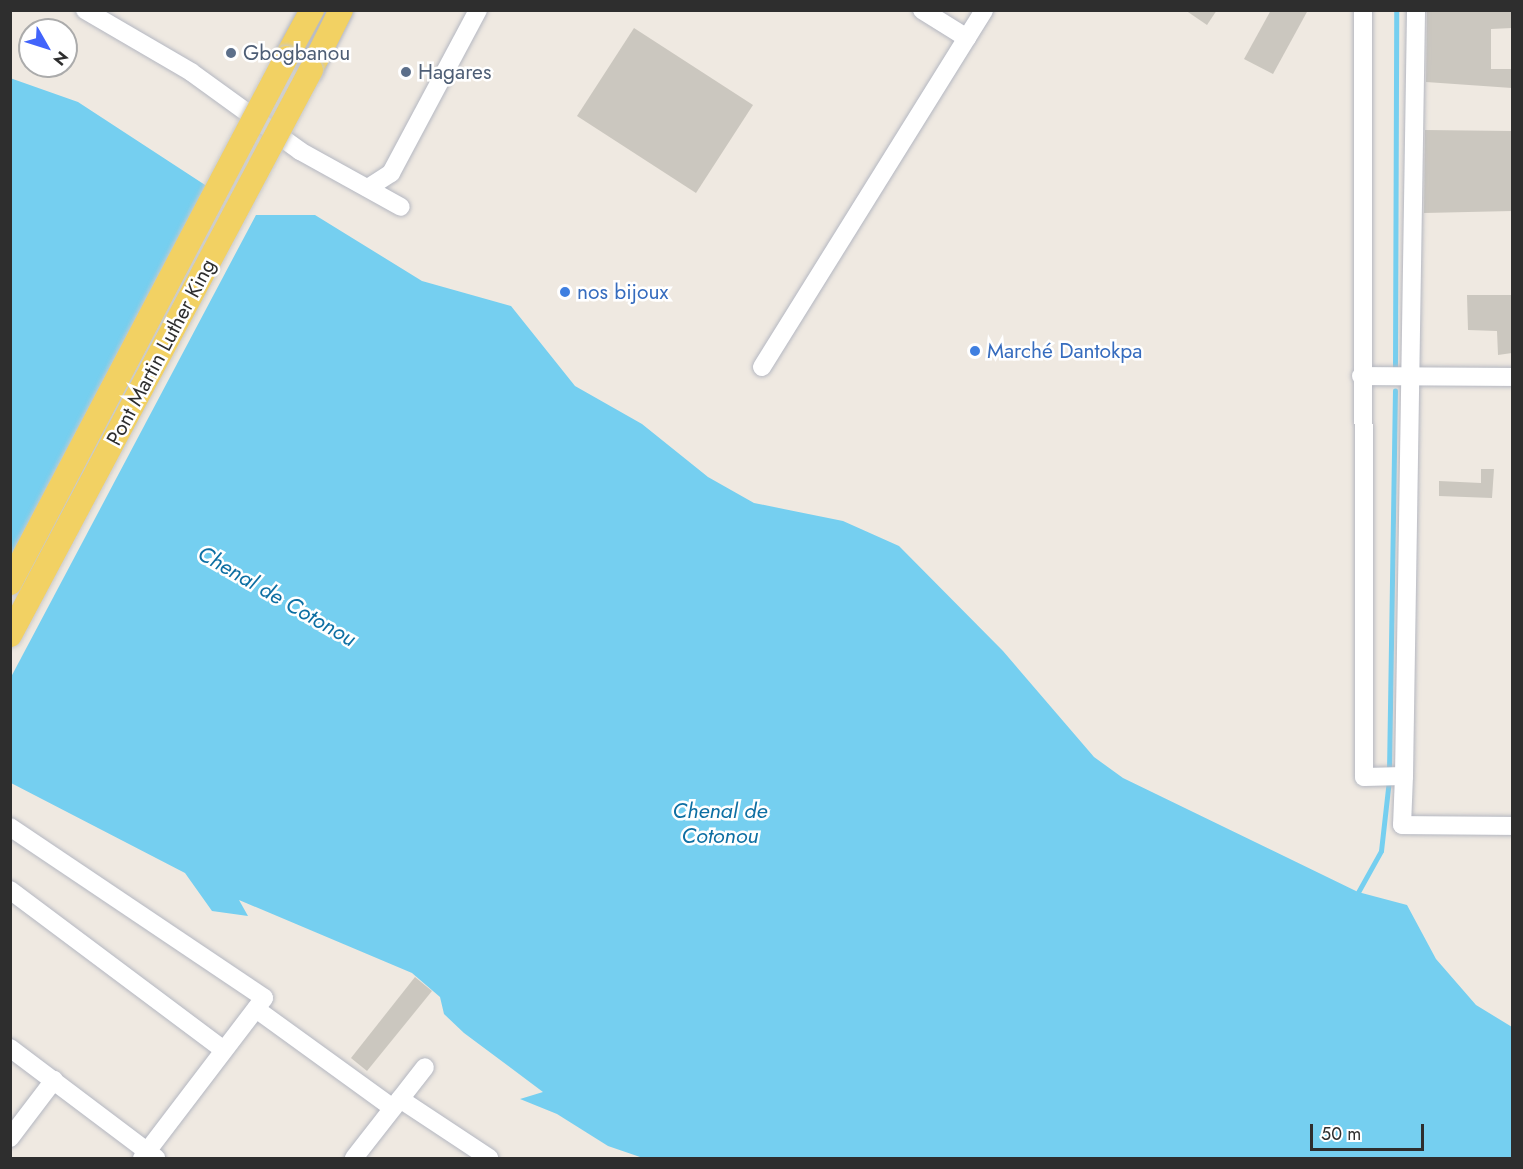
<!DOCTYPE html>
<meta charset="utf-8">
<style>
body{margin:0}
#map{position:relative;width:1523px;height:1169px;overflow:hidden;background:#efe9e1;font-family:Jost,sans-serif}
div>[style]{position:absolute}
[style*='--x']{left:calc(var(--x)*1px);top:calc(var(--y)*1px);width:calc(var(--w)*1px);rotate:calc(var(--a)*1deg)}
.water>*{inset:0;background:#75cff0}
.pier>*{inset:0;background:#efe9e1}
.stream>*{height:4.5px;margin:-2.25px;padding:0 2.25px;transform-origin:2.25px;border-radius:2.25px;background:#75cff0}
.building>*{inset:0;background:#cbc7bf}
.roads{filter:drop-shadow(0 0 2px #b4b7c1) drop-shadow(0 0 2px #b4b7c1)}
.minor>*{height:18px;margin:-9px;padding:0 9px;transform-origin:9px;border-radius:9px;background:#fff}
.major>*{height:24px;margin:-12px;padding:0 12px;transform-origin:12px;border-radius:12px;background:#f2d163}
.bridges{filter:drop-shadow(0 0 2px #c9c9c9) drop-shadow(0 0 2px #c9c9c9)}
.major-bridge>*{height:24px;margin:-12px;padding:0 12px;transform-origin:12px;border-radius:12px;background:#f2d163}
.dots>*{width:16px;height:16px;translate:-50% -50%;box-sizing:border-box;border:3px solid #fff;border-radius:50%}
span{translate:-50% -50%;white-space:nowrap;text-align:center;line-height:1.15;-webkit-text-stroke:5px #fff;paint-order:stroke}
.service-label{font-size:21px;color:#4e5e75}
.left{translate:0 -50%;text-align:left}
.shop-label{font-size:21px;color:#366cbe}
.street-label{font-size:21px;color:#2e2e2e}
.water-label{font-size:22px;color:#0d6fa3;font-style:italic}
.frame{position:absolute;inset:0;border:12px solid #2e2e2e;pointer-events:none}
.north{position:absolute;left:18px;top:18px;width:60px;height:60px;box-sizing:border-box;background:#fff;border:2px solid #ababab;border-radius:50%;rotate:129deg;font-size:16px;font-weight:700;line-height:24px;text-align:center;color:#2e2e2e}
.north::after{content:'';display:block;margin:auto;width:21px;height:27px;background:#4264fb;clip-path:polygon(50% 0,100% 100%,50% 72%,0 100%)}
.scale{position:absolute;left:1310px;top:1124px;width:114px;height:27px;box-sizing:border-box;border:3px solid #2e2e2e;border-top:0;padding-left:8px;font-size:18px;line-height:21px;white-space:nowrap;color:#2e2e2e;-webkit-text-stroke:4px #fff;paint-order:stroke}
</style>
<div id="map">
<div class="water">
<div style="clip-path:polygon(10px 78px,78px 102px,251px 215px,315px 215px,422px 281px,511px 306px,575px 386px,642px 424px,708px 477px,754px 503px,843px 521px,899px 546px,1003px 651px,1094px 757px,1123px 778px,1358px 892px,1407px 905px,1436px 959px,1476px 1005px,1512px 1027px,1512px 1158px,643px 1158px,608px 1146px,557px 1114px,520px 1099px,543px 1092px,464px 1033px,444px 1014px,440px 997px,412px 973px,239px 900px,248px 916px,212px 911px,185px 873px,11px 783px)"></div>
</div>
<div class="pier">
<div style="clip-path:polygon(208px 187px,257px 213px,11px 677px,11px 560px)"></div>
</div>
<div class="stream">
<div style="--x:1395;--y:367;--w:357;--a:-89.8"></div>
<div style="--x:1389;--y:772;--w:381;--a:-89.1"></div>
<div style="--x:1356;--y:896;--w:51;--a:-60.9"></div>
<div style="--x:1381;--y:851;--w:71;--a:-83.6"></div>
</div>
<div class="building">
<div style="clip-path:polygon(1185px 10px,1217px 10px,1207px 25px)"></div>
<div style="clip-path:polygon(1271px 10px,1308px 10px,1273px 74px,1244px 59px)"></div>
<div style="clip-path:polygon(1512px 10px,1512px 28px,1491px 29px,1491px 69px,1512px 69px,1512px 88px,1426px 82px,1427px 11px)"></div>
<div style="clip-path:polygon(634px 28px,753px 105px,696px 193px,577px 116px)"></div>
<div style="clip-path:polygon(1425px 130px,1512px 131px,1512px 211px,1424px 213px)"></div>
<div style="clip-path:polygon(1467px 295px,1512px 295px,1512px 353px,1498px 355px,1497px 331px,1468px 330px)"></div>
<div style="clip-path:polygon(1481px 469px,1494px 469px,1492px 498px,1439px 496px,1439px 481px,1481px 483px)"></div>
<div style="clip-path:polygon(415px 977px,432px 991px,367px 1071px,351px 1058px)"></div>
</div>
<div class="roads">
<div class="minor">
<div style="--x:85;--y:10;--w:123;--a:30.3"></div>
<div style="--x:191;--y:72;--w:135;--a:35.9"></div>
<div style="--x:300;--y:151;--w:115;--a:29"></div>
<div style="--x:922;--y:10;--w:53;--a:31.9"></div>
<div style="--x:1363;--y:10;--w:767;--a:89.93"></div>
<div style="--x:1364;--y:777;--w:40;--a:-1.4"></div>
<div style="--x:1404;--y:776;--w:766;--a:-89.1"></div>
<div style="--x:371;--y:186;--w:24;--a:-33"></div>
<div style="--x:391;--y:173;--w:185;--a:-61.9"></div>
<div style="--x:762;--y:367;--w:420;--a:-58.1"></div>
<div style="--x:1361;--y:376;--w:151;--a:0.4"></div>
<div style="--x:1404;--y:776;--w:49;--a:92.3"></div>
<div style="--x:1402;--y:825;--w:110;--a:0.5"></div>
<div style="--x:10;--y:827;--w:306;--a:33.9"></div>
<div style="--x:264;--y:998;--w:201;--a:127.3"></div>
<div style="--x:10;--y:890;--w:267;--a:36.8"></div>
<div style="--x:256;--y:1009;--w:169;--a:35.9"></div>
<div style="--x:10;--y:1048;--w:183;--a:37"></div>
<div style="--x:400;--y:1099;--w:107;--a:33.5"></div>
<div style="--x:10;--y:1138;--w:73;--a:-52.8"></div>
<div style="--x:354;--y:1158;--w:115;--a:-52"></div>
</div>
<div class="major">
<div style="--x:286;--y:58;--w:55;--a:-61.6"></div>
<div style="--x:311;--y:70;--w:67;--a:-63.4"></div>
</div>
</div>
<div class="bridges">
<div class="major-bridge">
<div style="--x:10;--y:583;--w:593;--a:-62.27"></div>
<div style="--x:10;--y:635;--w:640;--a:-61.95"></div>
</div>
</div>
<div class="dots">
<div style="left:231px;top:53px;background:#5c6f8a"></div>
<div style="left:406px;top:72px;background:#5c6f8a"></div>
<div style="left:565px;top:292px;background:#3f7fe0"></div>
<div style="left:975px;top:351px;background:#3f7fe0"></div>
</div>
<div class="service-label">
<span class="left" style="left:243px;top:53px">Gbogbanou</span>
<span class="left" style="left:418px;top:72px">Hagares</span>
</div>
<div class="shop-label">
<span class="left" style="left:577px;top:292px">nos bijoux</span>
<span class="left" style="left:987px;top:351px">Marché Dantokpa</span>
</div>
<div class="street-label">
<span style="left:161px;top:352px;rotate:-62deg">Pont Martin Luther King</span>
</div>
<div class="water-label">
<span style="left:277px;top:596px;rotate:30deg">Chenal de Cotonou</span>
<span style="left:720px;top:823px">Chenal de<br>Cotonou</span>
</div>
<div class="frame"></div>
<div class="north">N</div>
<div class="scale">50 m</div>
</div>
